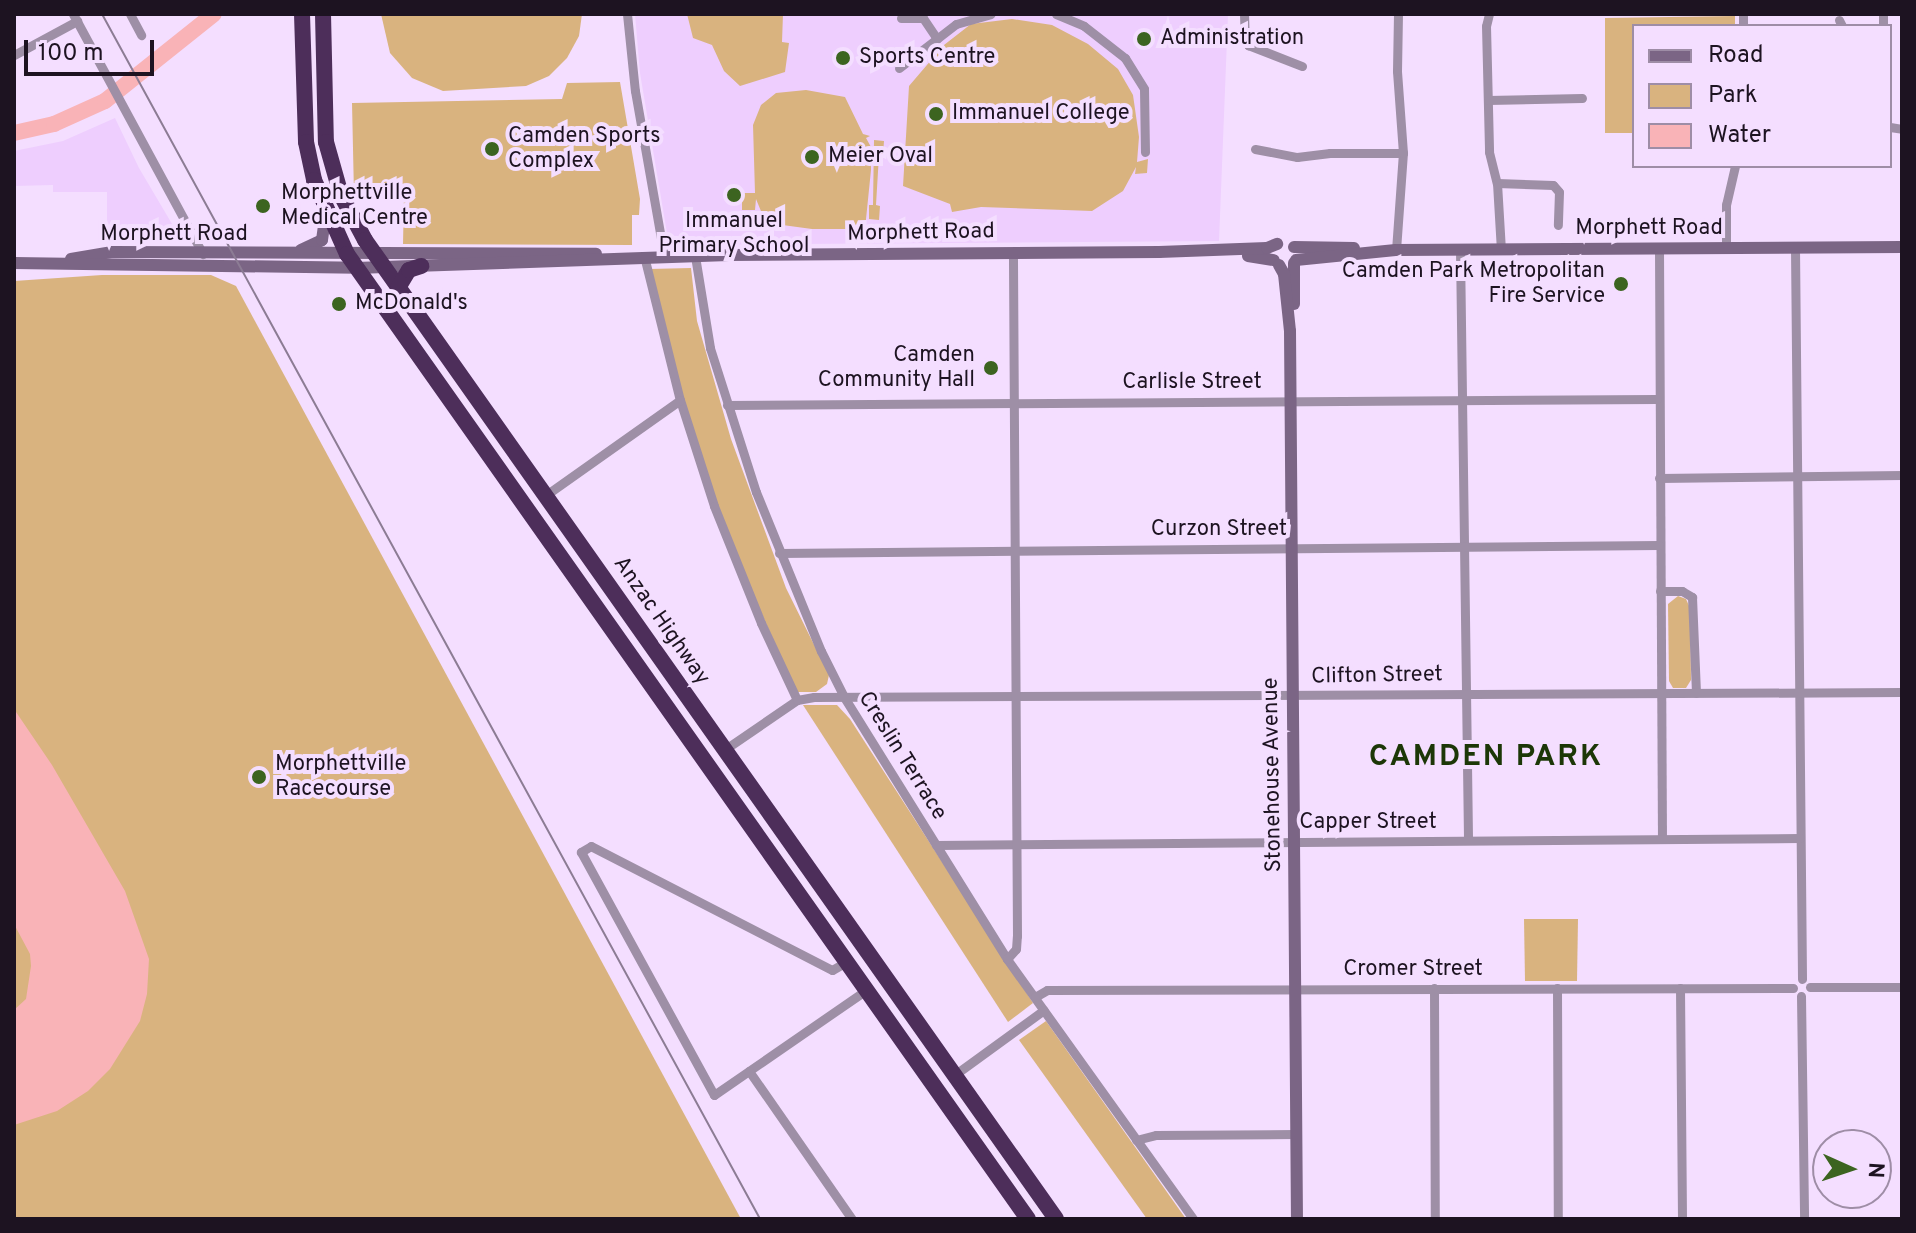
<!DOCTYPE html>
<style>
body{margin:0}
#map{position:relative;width:1916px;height:1233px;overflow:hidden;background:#f4deff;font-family:Overpass,sans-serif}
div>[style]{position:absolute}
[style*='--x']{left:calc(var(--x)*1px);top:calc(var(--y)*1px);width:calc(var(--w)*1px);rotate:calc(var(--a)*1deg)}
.built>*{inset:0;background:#eecefe}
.green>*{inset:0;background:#d9b37f}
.water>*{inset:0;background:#f9b3b7}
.river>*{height:16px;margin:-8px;padding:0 8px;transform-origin:8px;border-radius:8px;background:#f9b3b7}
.street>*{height:9px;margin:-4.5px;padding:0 4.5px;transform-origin:4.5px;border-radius:4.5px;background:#9e8fa6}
.secondary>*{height:12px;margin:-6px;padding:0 6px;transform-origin:6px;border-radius:6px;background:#7b6585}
.highway>*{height:16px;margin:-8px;padding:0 8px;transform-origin:8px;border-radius:8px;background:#4d2e5a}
.tram>*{height:2px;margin:-1px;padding:0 1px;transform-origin:1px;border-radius:1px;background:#8c7c94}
.dots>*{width:22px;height:22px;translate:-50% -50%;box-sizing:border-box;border:4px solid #f4deff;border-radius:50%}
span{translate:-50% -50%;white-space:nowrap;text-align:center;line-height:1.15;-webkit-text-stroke:8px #f4deff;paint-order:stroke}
.poi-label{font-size:22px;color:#1d1321}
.left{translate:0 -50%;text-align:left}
.right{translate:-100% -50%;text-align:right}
.street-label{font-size:22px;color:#1d1321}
.district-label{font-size:30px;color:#1c3707;font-weight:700;letter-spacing:2px}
.frame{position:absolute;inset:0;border:16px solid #1d1321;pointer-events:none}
.legend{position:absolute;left:1632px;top:24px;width:260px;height:144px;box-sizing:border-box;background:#f4deff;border:2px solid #9e8da6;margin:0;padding:10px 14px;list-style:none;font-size:24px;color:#1d1321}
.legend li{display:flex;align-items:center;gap:16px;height:40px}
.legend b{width:40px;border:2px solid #9e8da6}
.north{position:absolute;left:1812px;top:1129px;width:80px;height:80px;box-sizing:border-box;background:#f4deff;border:2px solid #9e8da6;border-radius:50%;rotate:93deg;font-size:22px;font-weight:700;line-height:32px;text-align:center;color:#1d1321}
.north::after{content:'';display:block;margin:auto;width:28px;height:36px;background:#3c6420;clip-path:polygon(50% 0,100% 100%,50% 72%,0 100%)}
.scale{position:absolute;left:24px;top:40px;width:130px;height:36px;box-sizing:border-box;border:4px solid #1d1321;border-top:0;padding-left:10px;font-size:24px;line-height:28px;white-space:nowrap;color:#1d1321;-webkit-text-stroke:6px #f4deff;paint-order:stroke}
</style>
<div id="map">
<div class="built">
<div style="clip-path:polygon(635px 14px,1228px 14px,1219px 241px,669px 245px,640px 73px)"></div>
<div style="clip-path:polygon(115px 118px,139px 168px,175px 229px,107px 231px,107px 192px,53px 192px,53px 185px,14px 186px,14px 151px,63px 141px)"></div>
</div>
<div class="green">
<div style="clip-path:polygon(381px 14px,582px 14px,579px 36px,567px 58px,549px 76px,526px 86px,443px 91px,412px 78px,390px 53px)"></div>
<div style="clip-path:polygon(687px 14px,783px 14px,782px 42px,789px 43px,785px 72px,740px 86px,724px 71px,712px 45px,693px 38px)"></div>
<div style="clip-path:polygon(1735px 16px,1735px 26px,1634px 26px,1634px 133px,1605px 133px,1605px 18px)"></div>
<div style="clip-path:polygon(1012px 19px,1052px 25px,1088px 44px,1118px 69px,1133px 95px,1139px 137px,1137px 162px,1148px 159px,1147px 173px,1135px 174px,1136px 167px,1123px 191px,1092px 211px,981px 207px,952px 212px,950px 204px,903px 186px,909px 86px,944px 45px,971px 24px)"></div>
<div style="clip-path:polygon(620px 82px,640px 199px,639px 215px,632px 215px,632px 245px,403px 244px,404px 194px,354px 195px,352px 103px,562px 99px,567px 83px)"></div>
<div style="clip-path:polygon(806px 90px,845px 97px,863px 134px,870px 136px,866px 138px,871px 147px,871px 170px,865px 229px,812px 229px,775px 224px,763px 216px,756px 199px,755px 210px,742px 210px,742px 193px,755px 193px,753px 125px,761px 105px,776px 93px)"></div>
<div style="clip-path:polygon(874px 140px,884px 141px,883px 155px,879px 155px,876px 205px,880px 206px,879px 220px,869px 219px,869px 205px,873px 205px)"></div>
<div style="clip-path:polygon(691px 268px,697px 321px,731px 439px,786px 588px,829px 675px,827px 684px,816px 692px,796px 692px,723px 525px,683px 398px,649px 269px)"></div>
<div style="clip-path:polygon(102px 275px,211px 275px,236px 286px,741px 1219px,14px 1219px,14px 281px)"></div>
<div style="clip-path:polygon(1678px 596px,1686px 599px,1690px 608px,1691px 680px,1686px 688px,1673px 688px,1669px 681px,1668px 604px)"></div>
<div style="clip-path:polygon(803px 705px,837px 705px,850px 719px,1033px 1003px,1008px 1022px)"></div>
<div style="clip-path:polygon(1524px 919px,1578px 919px,1577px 981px,1525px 981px)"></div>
<div style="clip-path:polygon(1046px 1021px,1186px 1219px,1147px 1219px,1019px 1040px)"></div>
</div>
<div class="water">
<div style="clip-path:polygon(14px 709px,52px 765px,125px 891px,149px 959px,147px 994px,140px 1021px,110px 1069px,88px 1091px,57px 1111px,14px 1125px,14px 1010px,26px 999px,31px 966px,30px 954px,14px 924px)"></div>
</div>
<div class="river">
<div style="--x:14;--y:133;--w:41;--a:-12.7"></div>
<div style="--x:54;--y:124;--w:56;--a:-24.3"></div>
<div style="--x:105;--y:101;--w:139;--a:-38.6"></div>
</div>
<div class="street">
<div style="--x:73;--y:14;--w:273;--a:61.6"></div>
<div style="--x:130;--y:14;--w:24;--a:62"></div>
<div style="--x:627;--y:14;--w:77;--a:84.1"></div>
<div style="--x:635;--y:91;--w:168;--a:80"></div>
<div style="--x:1056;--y:14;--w:30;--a:23"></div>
<div style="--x:1084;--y:26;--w:52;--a:38"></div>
<div style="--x:1125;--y:58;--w:36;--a:58"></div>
<div style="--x:1144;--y:89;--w:63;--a:89.1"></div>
<div style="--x:1244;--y:14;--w:23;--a:88"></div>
<div style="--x:1245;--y:37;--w:9;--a:69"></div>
<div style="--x:1248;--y:45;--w:58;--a:21.3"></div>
<div style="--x:1489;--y:14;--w:12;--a:104"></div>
<div style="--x:1486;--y:26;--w:126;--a:88.6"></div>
<div style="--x:1489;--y:152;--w:32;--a:76"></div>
<div style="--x:1497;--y:183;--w:67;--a:86.6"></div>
<div style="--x:1743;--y:14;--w:12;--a:90"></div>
<div style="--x:1883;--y:14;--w:12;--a:90"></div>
<div style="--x:901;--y:18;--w:22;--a:0"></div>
<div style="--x:923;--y:18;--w:25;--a:56"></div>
<div style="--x:1839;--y:20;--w:7;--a:63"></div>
<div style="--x:14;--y:55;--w:72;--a:-28.4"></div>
<div style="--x:899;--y:68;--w:72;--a:-37.7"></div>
<div style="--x:956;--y:24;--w:36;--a:-16"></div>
<div style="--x:1488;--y:100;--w:94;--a:-1.2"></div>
<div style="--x:1890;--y:127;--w:12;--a:9"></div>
<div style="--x:1255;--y:149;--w:43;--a:10.8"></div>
<div style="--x:1297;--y:157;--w:33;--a:-7"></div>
<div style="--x:1330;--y:153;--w:73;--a:0"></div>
<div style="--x:1497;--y:183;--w:56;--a:2"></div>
<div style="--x:1553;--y:185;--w:9;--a:49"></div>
<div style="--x:1559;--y:192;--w:33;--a:92"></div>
<div style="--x:1795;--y:248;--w:731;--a:89.45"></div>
<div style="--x:1726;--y:249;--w:44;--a:-90"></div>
<div style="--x:1726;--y:205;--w:40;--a:-77"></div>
<div style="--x:1396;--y:250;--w:97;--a:-85.9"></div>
<div style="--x:1403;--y:153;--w:82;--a:-94.2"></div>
<div style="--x:1397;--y:71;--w:57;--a:-89"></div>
<div style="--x:1460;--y:250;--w:590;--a:89.22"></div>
<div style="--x:1659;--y:250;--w:589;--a:89.71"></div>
<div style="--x:644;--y:256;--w:148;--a:76"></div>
<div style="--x:680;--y:400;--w:111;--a:72.2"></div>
<div style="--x:714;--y:506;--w:126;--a:68.1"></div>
<div style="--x:761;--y:623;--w:85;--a:64.9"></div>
<div style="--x:695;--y:256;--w:93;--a:80.7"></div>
<div style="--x:710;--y:348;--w:151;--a:72.3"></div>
<div style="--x:756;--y:492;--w:172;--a:67.8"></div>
<div style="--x:821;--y:651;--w:51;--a:63.4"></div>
<div style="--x:844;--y:697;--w:309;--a:58.1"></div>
<div style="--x:1007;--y:959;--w:320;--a:54.4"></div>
<div style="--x:727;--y:405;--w:930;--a:-0.37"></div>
<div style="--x:1659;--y:478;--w:243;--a:-0.7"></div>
<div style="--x:546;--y:495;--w:164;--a:-35.3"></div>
<div style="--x:779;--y:553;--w:880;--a:-0.52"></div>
<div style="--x:1660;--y:591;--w:22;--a:0"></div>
<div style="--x:1682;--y:591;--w:12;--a:31"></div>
<div style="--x:1692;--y:597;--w:96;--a:87.6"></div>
<div style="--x:724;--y:750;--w:88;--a:-34.4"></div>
<div style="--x:797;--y:700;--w:17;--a:-10"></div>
<div style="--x:814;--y:697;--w:1088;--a:-0.26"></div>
<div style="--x:936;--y:845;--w:864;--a:-0.46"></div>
<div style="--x:1007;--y:959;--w:13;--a:-48"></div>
<div style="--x:1016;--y:949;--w:13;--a:-86"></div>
<div style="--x:1017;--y:936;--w:684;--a:-90.34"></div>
<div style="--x:846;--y:962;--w:16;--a:150"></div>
<div style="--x:832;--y:970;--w:271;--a:-152.8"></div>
<div style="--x:591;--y:846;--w:12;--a:149"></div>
<div style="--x:581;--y:852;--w:277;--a:61.3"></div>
<div style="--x:714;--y:1095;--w:185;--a:-34.6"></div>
<div style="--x:1810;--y:987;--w:92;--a:0"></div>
<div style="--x:1434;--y:988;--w:231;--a:89.8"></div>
<div style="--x:1557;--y:988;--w:231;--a:89.8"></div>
<div style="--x:1680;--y:988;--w:231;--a:89.5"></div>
<div style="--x:1801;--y:996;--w:223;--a:89.2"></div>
<div style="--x:1035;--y:997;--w:14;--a:-30"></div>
<div style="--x:1047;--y:990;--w:746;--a:-0.15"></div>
<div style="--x:749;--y:1071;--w:180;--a:55.2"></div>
<div style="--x:953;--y:1076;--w:112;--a:-36"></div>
<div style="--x:1136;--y:1140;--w:21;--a:-14"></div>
<div style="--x:1156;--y:1135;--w:140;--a:-0.4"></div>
</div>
<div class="secondary">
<div style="--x:1294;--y:247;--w:60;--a:1"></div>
<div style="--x:301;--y:250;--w:23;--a:-25"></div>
<div style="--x:322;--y:240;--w:27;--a:-82"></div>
<div style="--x:1248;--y:256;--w:26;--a:9"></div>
<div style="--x:71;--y:259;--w:42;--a:-9.7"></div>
<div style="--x:112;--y:252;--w:484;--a:0.2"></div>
<div style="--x:1296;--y:260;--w:100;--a:-5.7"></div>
<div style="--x:1396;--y:250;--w:506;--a:-0.34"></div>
<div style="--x:14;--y:263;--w:342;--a:0.8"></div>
<div style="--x:356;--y:268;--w:373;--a:-2"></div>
<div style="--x:729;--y:255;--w:430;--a:-0.4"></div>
<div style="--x:1159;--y:252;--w:108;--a:-2.1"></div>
<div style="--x:1267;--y:248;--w:11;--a:-22"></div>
<div style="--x:1294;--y:263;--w:41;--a:90"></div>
<div style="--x:1279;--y:265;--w:10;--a:61"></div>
<div style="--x:1284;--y:274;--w:57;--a:84"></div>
<div style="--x:1290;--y:331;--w:888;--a:89.55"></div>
</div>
<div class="highway">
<div style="--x:302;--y:14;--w:128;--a:88.2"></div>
<div style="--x:306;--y:142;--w:39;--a:78"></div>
<div style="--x:314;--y:180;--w:81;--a:66"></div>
<div style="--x:347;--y:254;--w:1181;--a:54.79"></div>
<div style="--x:323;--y:14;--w:128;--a:88.7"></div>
<div style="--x:326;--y:142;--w:55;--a:74.2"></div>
<div style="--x:341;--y:195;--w:51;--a:61.9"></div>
<div style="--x:365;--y:240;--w:1198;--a:54.78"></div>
<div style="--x:398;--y:288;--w:21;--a:-59"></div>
<div style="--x:409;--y:270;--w:13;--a:-18"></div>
</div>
<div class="tram">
<div style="--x:102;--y:14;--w:1373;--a:61.36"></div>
</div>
<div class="dots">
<div style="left:1144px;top:39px;background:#3c6420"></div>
<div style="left:843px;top:58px;background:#3c6420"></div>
<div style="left:936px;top:114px;background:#3c6420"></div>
<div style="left:492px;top:149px;background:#3c6420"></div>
<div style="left:812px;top:157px;background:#3c6420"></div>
<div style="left:734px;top:195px;background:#3c6420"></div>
<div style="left:263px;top:206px;background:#3c6420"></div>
<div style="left:1621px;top:284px;background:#3c6420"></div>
<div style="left:339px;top:304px;background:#3c6420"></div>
<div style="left:991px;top:368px;background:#3c6420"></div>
<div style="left:259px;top:777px;background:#3c6420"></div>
</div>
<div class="poi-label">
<span class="left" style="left:1160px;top:39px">Administration</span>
<span class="left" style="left:859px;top:58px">Sports Centre</span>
<span class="left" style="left:952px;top:114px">Immanuel College</span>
<span class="left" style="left:508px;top:149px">Camden Sports<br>Complex</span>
<span class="left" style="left:828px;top:157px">Meier Oval</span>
<span class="left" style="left:281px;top:206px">Morphettville<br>Medical Centre</span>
<span style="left:734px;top:234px">Immanuel<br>Primary School</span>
<span class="right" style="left:1605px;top:284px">Camden Park Metropolitan<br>Fire Service</span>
<span class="left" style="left:355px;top:304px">McDonald's</span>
<span class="right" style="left:975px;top:368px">Camden<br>Community Hall</span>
<span class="left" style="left:275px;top:777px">Morphettville<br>Racecourse</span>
</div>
<div class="street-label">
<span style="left:1649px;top:229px">Morphett Road</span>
<span style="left:921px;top:233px;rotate:-1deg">Morphett Road</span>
<span style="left:174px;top:235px">Morphett Road</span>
<span style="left:1192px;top:383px">Carlisle Street</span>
<span style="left:1219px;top:530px">Curzon Street</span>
<span style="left:661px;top:621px;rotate:55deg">Anzac Highway</span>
<span style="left:1377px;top:676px;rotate:-1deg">Clifton Street</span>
<span style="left:902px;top:756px;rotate:58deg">Creslin Terrace</span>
<span style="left:1273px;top:775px;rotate:-91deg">Stonehouse Avenue</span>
<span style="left:1368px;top:823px">Capper Street</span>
<span style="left:1413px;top:970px">Cromer Street</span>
</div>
<div class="district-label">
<span style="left:1486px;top:758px">CAMDEN PARK</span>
</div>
<div class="frame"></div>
<ul class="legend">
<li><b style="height:10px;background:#7b6585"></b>Road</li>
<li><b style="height:22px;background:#d9b37f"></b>Park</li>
<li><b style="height:22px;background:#f9b3b7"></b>Water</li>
</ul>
<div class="north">N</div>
<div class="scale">100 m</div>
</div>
